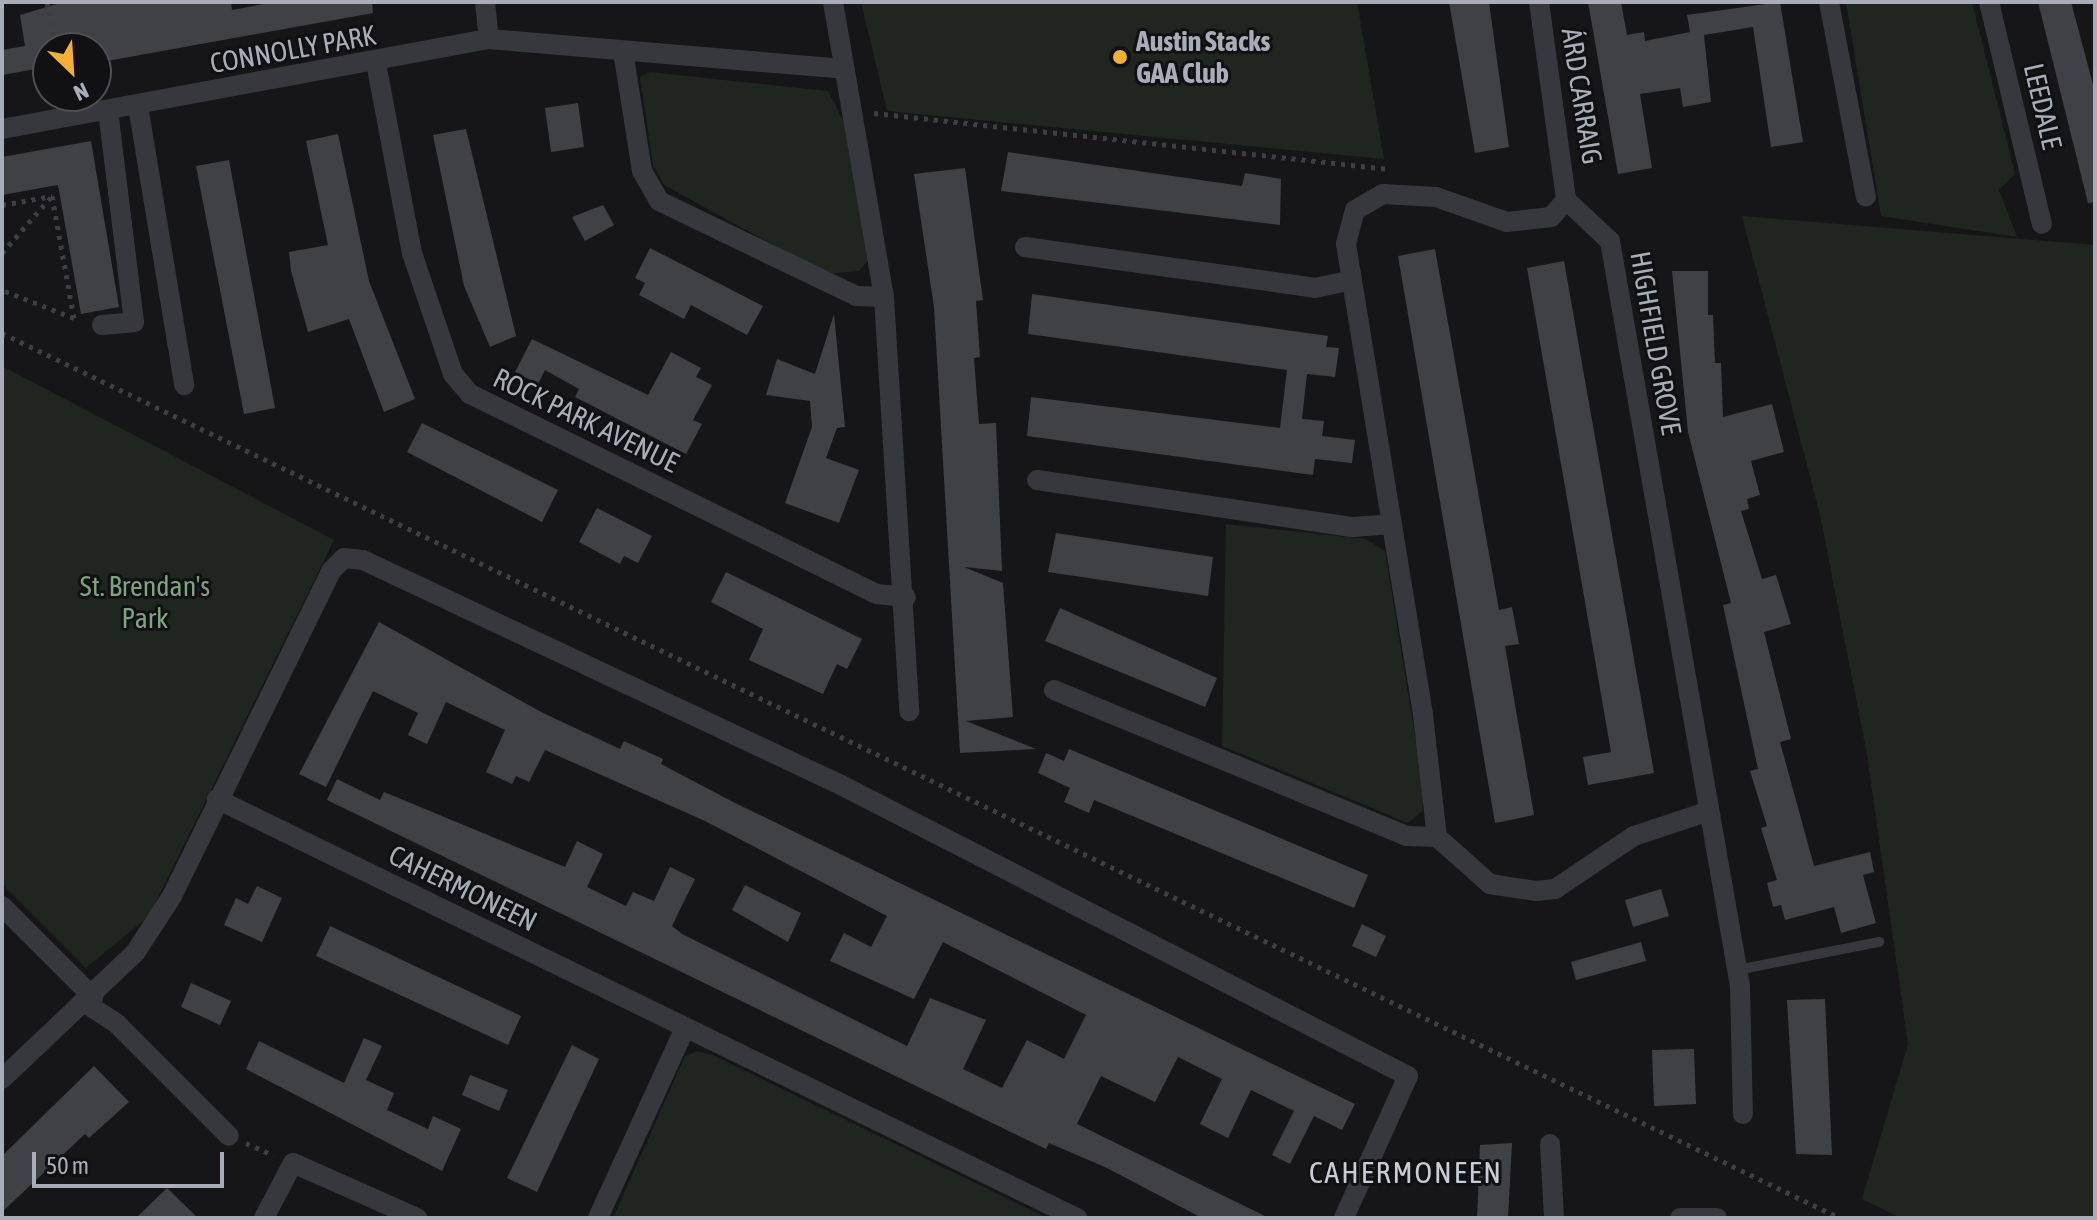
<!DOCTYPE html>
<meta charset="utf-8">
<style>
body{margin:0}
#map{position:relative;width:2097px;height:1220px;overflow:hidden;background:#161618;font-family:"Asap Condensed",sans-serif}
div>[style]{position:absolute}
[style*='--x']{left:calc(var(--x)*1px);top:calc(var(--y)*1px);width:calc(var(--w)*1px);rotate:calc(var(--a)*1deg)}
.green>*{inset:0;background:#1e261f}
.building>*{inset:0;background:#404145}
.path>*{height:5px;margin-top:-2.5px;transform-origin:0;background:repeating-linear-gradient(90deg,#3d3f44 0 4px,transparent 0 10px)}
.service>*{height:10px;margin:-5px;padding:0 5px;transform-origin:5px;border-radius:5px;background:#37383d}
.minor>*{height:20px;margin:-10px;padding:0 10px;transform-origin:10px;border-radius:10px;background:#37383d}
.dots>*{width:22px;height:22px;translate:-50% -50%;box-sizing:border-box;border:4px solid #111113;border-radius:50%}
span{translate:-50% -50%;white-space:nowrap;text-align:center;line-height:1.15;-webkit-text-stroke:6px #111113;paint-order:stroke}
.poi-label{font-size:28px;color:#a8adb8;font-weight:700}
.left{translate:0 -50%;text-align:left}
.street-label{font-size:28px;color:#a8adb8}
.park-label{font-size:28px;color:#7fa381}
.neighbourhood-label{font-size:30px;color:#c9ccd4;letter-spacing:2px}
.frame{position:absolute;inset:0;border:4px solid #a8adb8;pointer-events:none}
.north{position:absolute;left:32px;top:32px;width:80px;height:80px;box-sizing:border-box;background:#111113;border:2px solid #4d4f55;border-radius:50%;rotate:155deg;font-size:22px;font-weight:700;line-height:32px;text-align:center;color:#a8adb8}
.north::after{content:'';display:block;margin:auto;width:28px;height:36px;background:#f2b134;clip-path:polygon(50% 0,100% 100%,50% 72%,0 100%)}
.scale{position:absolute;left:32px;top:1152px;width:192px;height:36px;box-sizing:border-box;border:4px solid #a8adb8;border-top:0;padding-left:10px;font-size:24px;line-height:28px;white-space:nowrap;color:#a8adb8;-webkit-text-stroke:6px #111113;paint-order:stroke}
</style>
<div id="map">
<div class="green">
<div style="clip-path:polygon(861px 2px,1357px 2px,1384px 159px,887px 111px)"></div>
<div style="clip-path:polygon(1846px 2px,1972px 2px,2015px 174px,1999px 190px,2017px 237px,1881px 216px)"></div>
<div style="clip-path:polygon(650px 72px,828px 91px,848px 130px,869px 259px,859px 271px,826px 274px,664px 185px,653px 165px,640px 77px)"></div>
<div style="clip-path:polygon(1742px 216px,2095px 245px,2095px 1218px,1901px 1218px,1862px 1199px,1908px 1044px,1867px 755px,1820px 515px)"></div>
<div style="clip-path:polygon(2px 366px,334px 540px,149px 916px,86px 968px,2px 884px)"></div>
<div style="clip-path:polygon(1226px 524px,1366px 539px,1385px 551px,1424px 792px,1422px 811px,1408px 823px,1222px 746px)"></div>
<div style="clip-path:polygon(696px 1051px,713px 1055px,1047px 1218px,613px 1218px,685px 1056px)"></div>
</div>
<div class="building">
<div style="clip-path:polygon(63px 2px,231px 2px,232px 10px,274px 2px,372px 2px,373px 13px,96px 63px,96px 48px,43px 48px,47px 67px,2px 75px,2px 50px,25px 46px,20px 15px)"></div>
<div style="clip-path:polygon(1449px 2px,1489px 2px,1509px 147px,1475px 153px)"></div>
<div style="clip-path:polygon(1588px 2px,1621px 2px,1627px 35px,1644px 32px,1645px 41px,1690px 32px,1687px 15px,1780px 2px,1803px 142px,1771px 147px,1753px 27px,1704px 35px,1711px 102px,1683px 107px,1680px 88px,1640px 94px,1652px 168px,1618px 174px)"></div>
<div style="clip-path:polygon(2038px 2px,2071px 2px,2095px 92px,2095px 202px,2088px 203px)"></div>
<div style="clip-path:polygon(578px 103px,584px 147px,551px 152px,545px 108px)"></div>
<div style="clip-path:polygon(466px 129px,516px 336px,490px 347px,464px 286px,433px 135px)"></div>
<div style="clip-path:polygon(338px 134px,369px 281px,415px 399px,384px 412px,349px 319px,308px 332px,291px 271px,289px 252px,328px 245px,306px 141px)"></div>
<div style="clip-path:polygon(91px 141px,119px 307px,81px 314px,58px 185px,2px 195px,2px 157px)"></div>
<div style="clip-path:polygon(1008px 152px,1242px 186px,1245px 173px,1281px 179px,1280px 225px,1001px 191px)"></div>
<div style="clip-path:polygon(229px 160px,275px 408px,244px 414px,196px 166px)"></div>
<div style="clip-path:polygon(965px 168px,983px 300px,976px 301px,980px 357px,974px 358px,979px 424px,996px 423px,1002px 571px,964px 567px,1003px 583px,1013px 717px,966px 721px,1036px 749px,960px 753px,934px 307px,914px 174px)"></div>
<div style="clip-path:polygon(603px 205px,614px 225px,585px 241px,572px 217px)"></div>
<div style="clip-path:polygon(650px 248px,763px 306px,747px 335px,691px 305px,684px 319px,639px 295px,645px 283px,635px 278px)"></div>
<div style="clip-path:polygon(1435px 249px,1499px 610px,1512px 607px,1519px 644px,1505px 646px,1534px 815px,1495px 823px,1398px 256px)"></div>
<div style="clip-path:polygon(1564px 261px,1654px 773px,1588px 785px,1583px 757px,1611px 752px,1527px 268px)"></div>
<div style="clip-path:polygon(1672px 271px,1708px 271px,1708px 315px,1713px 315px,1715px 363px,1721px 363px,1723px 417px,1772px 404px,1784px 452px,1751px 461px,1760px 495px,1747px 499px,1749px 509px,1741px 511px,1762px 579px,1776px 575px,1791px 624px,1764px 632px,1791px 739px,1780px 742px,1814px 866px,1870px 852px,1874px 872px,1863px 875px,1876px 923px,1841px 933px,1834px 907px,1785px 920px,1781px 905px,1773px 907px,1767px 883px,1777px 880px,1761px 828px,1767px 826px,1750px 771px,1758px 769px,1723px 605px,1731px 603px,1688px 432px)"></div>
<div style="clip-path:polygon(1032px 294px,1328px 336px,1326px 347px,1339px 348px,1335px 377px,1307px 374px,1302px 419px,1324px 421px,1322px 436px,1355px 440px,1352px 463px,1315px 459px,1313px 475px,1027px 436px,1031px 397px,1280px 428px,1287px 370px,1028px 334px)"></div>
<div style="clip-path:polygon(834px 314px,845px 427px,837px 428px,826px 458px,859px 470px,839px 523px,785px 503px,812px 427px,810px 401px,766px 395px,777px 359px,815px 374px)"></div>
<div style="clip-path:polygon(532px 339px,648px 395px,671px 352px,701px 368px,696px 377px,712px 385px,693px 420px,702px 424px,686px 454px,575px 397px,579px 389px,545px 370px,538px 384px,515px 372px)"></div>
<div style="clip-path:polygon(422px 423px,558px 490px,542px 522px,407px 452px)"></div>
<div style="clip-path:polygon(597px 508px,652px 536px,638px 563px,624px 556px,620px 564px,579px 542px)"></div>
<div style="clip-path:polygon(1056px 533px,1213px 557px,1208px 596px,1048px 572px)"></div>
<div style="clip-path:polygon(726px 572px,862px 639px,847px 669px,837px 664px,823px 694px,749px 660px,763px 629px,711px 602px)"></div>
<div style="clip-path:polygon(1060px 608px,1217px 678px,1205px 707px,1045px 641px)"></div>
<div style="clip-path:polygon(379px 622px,543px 713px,620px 749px,624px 741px,663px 759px,661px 764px,735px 803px,1355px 1104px,1342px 1130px,1314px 1116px,1290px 1164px,1272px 1155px,1294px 1111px,1251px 1090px,1228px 1138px,1200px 1124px,1222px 1079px,1178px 1057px,1155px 1102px,1101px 1076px,1077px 1124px,1269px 1218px,1202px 1218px,1107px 1168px,1049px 1143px,1046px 1149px,327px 800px,337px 779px,380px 800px,384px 792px,565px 867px,577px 841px,603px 854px,587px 887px,626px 906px,633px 892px,654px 901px,670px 867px,695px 879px,672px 926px,682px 934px,907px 1046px,930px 998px,986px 1020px,963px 1069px,1002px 1088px,1027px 1040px,1064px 1059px,1086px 1015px,943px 942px,914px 999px,830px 961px,844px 933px,871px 947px,887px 916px,705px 821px,545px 750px,529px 782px,516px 776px,512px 784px,486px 772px,505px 730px,446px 702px,427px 744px,408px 735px,418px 713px,373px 691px,326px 787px,299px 774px)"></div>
<div style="clip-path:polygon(1069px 749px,1368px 875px,1354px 908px,1094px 800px,1089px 813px,1064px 802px,1070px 788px,1038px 773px,1046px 753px,1064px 761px)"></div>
<div style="clip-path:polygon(745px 885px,801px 913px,788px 942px,732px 910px)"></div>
<div style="clip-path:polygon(257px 886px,282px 898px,262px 942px,224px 925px,236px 898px,248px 904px)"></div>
<div style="clip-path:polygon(1661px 889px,1669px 916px,1633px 927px,1625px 900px)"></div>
<div style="clip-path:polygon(1362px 924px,1386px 936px,1376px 957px,1352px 946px)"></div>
<div style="clip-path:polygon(330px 926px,521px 1016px,508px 1045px,316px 956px)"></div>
<div style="clip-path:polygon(1641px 942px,1646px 961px,1576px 980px,1571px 962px)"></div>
<div style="clip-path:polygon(191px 983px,231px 1001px,220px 1025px,181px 1007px)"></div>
<div style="clip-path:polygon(1825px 999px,1832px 1155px,1796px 1154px,1787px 1000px)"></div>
<div style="clip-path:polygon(364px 1038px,382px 1046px,366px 1080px,394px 1093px,387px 1110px,428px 1129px,433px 1116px,461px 1129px,442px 1171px,246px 1069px,259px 1041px,344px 1083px)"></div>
<div style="clip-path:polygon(572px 1045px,599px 1059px,537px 1192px,507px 1178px)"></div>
<div style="clip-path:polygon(1694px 1049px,1696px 1104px,1654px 1106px,1652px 1050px)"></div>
<div style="clip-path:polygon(94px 1066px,129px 1102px,89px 1138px,85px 1134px,2px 1212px,2px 1156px)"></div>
<div style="clip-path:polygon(470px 1075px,508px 1090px,499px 1111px,462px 1095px)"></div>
<div style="clip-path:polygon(1512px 1143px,1508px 1218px,1477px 1218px,1480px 1145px)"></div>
<div style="clip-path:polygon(167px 1188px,198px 1218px,136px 1218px)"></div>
</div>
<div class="path">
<div style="--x:47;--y:2;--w:47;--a:78.9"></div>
<div style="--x:874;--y:113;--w:518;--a:6.21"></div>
<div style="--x:2;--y:205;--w:51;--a:-10.2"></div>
<div style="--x:52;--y:196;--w:124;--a:79.8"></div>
<div style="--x:74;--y:318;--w:77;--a:-158.7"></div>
<div style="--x:2;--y:253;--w:74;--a:-48.8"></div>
<div style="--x:2;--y:333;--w:2040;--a:25.71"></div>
<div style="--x:246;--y:1143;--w:30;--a:24"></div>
</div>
<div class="service">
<div style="--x:1737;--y:970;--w:145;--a:-11.2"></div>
</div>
<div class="minor">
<div style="--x:485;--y:2;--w:37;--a:84"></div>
<div style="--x:833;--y:2;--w:299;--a:80.2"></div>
<div style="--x:884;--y:297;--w:415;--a:86.5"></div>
<div style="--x:1539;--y:2;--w:200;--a:82.2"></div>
<div style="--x:1829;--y:2;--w:198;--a:79.3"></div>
<div style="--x:1989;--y:2;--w:228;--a:76.6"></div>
<div style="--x:623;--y:51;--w:121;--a:81"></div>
<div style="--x:642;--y:171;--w:34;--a:60"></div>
<div style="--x:659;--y:201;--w:219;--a:25.7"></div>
<div style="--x:856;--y:296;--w:28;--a:2"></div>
<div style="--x:376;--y:63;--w:193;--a:79.3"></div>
<div style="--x:412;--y:253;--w:128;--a:71.3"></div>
<div style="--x:453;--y:374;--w:26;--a:50"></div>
<div style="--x:470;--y:394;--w:453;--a:26.2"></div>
<div style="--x:877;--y:594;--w:29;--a:6"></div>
<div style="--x:138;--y:106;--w:283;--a:80.6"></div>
<div style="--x:2;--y:129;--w:495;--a:-10.5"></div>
<div style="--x:489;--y:39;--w:357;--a:4.8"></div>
<div style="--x:1566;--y:200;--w:23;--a:131"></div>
<div style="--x:1551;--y:217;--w:44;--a:173.5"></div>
<div style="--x:1507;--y:222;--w:75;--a:-160.6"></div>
<div style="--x:1436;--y:197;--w:53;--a:-176.8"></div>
<div style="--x:1383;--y:194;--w:32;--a:150"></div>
<div style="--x:1355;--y:210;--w:35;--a:105"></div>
<div style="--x:1346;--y:244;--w:477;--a:80.7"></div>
<div style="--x:1423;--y:715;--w:123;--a:83.5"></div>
<div style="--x:1437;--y:837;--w:71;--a:41.6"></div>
<div style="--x:1490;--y:884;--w:47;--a:8.7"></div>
<div style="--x:1536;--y:891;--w:19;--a:-6"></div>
<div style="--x:1555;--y:889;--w:95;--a:-33.9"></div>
<div style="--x:1634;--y:836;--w:79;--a:-18.4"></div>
<div style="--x:1566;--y:200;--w:60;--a:43"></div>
<div style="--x:1610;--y:241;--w:756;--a:80.1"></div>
<div style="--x:1740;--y:986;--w:128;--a:88.7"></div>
<div style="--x:1025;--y:247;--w:293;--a:8"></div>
<div style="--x:1315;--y:288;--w:35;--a:-12"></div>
<div style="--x:102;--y:325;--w:32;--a:-5"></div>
<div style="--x:134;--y:322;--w:213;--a:-97"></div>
<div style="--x:1037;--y:480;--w:318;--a:8.5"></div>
<div style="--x:1352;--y:527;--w:39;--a:-4"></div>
<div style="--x:1054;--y:690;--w:381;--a:22.5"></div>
<div style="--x:1406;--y:836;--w:31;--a:2"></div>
<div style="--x:217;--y:799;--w:957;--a:25.98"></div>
<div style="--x:2;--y:906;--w:129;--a:45"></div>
<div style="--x:85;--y:1003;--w:38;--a:33"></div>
<div style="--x:117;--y:1024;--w:158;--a:45"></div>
<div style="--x:2;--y:1079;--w:183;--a:-43.5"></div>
<div style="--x:135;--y:953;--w:68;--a:-57"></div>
<div style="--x:172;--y:896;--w:362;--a:-63.9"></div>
<div style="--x:331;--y:571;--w:18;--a:-45"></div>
<div style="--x:344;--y:558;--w:19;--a:6"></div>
<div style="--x:363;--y:560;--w:528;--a:25.21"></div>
<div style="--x:841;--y:785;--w:637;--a:27.17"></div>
<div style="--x:1408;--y:1076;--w:156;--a:114.3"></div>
<div style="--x:1550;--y:1144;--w:74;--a:86.9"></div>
<div style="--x:264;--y:1218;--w:62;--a:-62.2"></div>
<div style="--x:293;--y:1163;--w:136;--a:23.9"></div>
<div style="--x:598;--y:1218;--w:209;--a:-65.4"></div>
<div style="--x:1680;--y:1218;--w:37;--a:0"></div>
</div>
<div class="dots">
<div style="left:1120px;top:57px;background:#f2b134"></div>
</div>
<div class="poi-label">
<span class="left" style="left:1136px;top:57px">Austin Stacks<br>GAA Club</span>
</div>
<div class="street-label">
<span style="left:293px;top:49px;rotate:-10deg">CONNOLLY PARK</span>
<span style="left:1582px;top:96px;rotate:81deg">ÁRD CARRAIG</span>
<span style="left:2043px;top:106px;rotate:77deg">LEEDALE</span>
<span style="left:1656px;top:343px;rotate:80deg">HIGHFIELD GROVE</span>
<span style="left:586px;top:420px;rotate:26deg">ROCK PARK AVENUE</span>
<span style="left:463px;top:888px;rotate:26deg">CAHERMONEEN</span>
</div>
<div class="park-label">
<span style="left:145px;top:602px">St. Brendan's<br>Park</span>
</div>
<div class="neighbourhood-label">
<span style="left:1406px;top:1172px">CAHERMONEEN</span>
</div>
<div class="frame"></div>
<div class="north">N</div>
<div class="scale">50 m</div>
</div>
